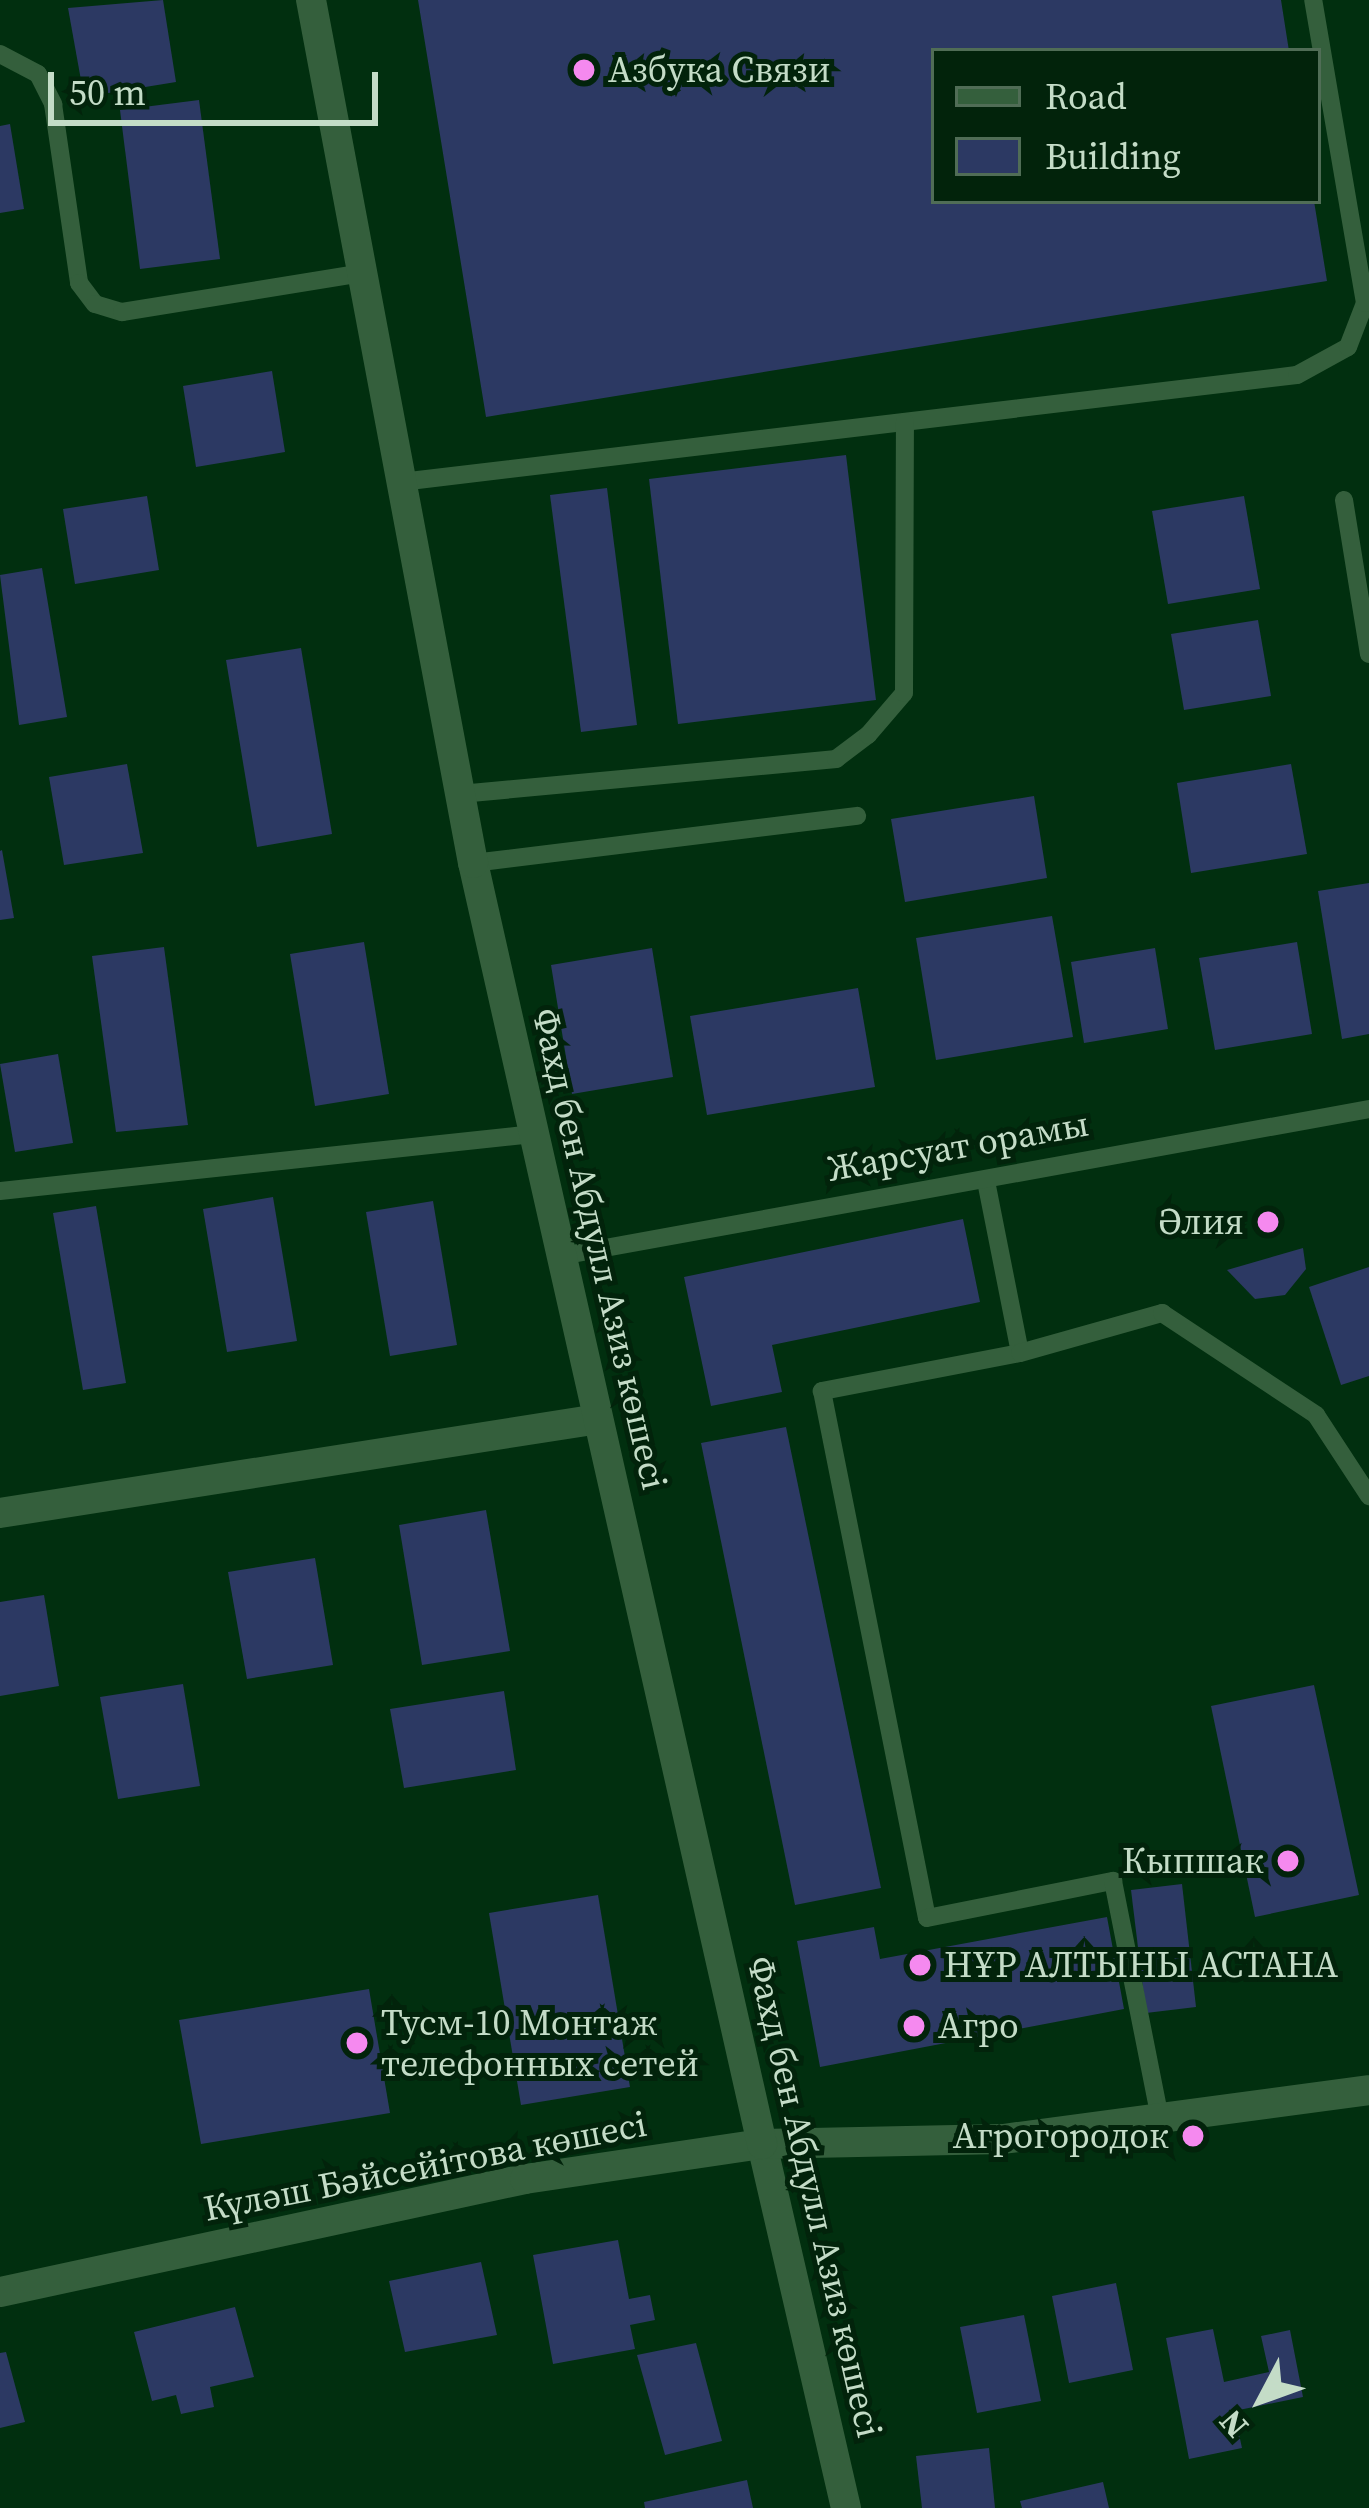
<!DOCTYPE html>
<meta charset="utf-8">
<style>
body{margin:0}
#map{position:relative;width:1369px;height:2508px;overflow:hidden;background:#012f0f;font-family:"Source Serif 4",serif}
div>[style]{position:absolute}
[style*='--x']{left:calc(var(--x)*1px);top:calc(var(--y)*1px);width:calc(var(--w)*1px);rotate:calc(var(--a)*1deg)}
.building>*{inset:0;background:#2c3963}
.service>*{height:18px;margin:-9px;padding:0 9px;transform-origin:9px;border-radius:9px;background:#345f3c}
.minor>*{height:30px;margin:-15px;padding:0 15px;transform-origin:15px;border-radius:15px;background:#345f3c}
.tertiary>*{height:30px;margin:-15px;padding:0 15px;transform-origin:15px;border-radius:15px;background:#345f3c}
.dots>*{width:33px;height:33px;translate:-50% -50%;box-sizing:border-box;border:6px solid #02230b;border-radius:50%}
span{translate:-50% -50%;white-space:nowrap;text-align:center;line-height:1.15;-webkit-text-stroke:10px #02230b;paint-order:stroke}
.poi-label{font-size:36px;color:#c4dcc7}
.left{translate:0 -50%;text-align:left}
.right{translate:-100% -50%;text-align:right}
.street-label{font-size:36px;color:#c4dcc7}
.legend{position:absolute;left:931px;top:48px;width:390px;height:156px;box-sizing:border-box;background:#02230b;border:3px solid #506d56;margin:0;padding:15px 21px;list-style:none;font-size:36px;color:#c4dcc7}
.legend li{display:flex;align-items:center;gap:24px;height:60px}
.legend b{width:60px;border:3px solid #506d56}
.north{position:absolute;left:1201px;top:2340px;width:120px;height:120px;-webkit-text-stroke:9px #02230b;paint-order:stroke;rotate:229deg;font-size:33px;font-weight:700;line-height:48px;text-align:center;color:#c4dcc7}
.north::after{content:'';display:block;margin:auto;width:42px;height:54px;background:#c4dcc7;clip-path:polygon(50% 0,100% 100%,50% 72%,0 100%)}
.scale{position:absolute;left:48px;top:72px;width:330px;height:54px;box-sizing:border-box;border:6px solid #c4dcc7;border-top:0;padding-left:15px;font-size:36px;line-height:42px;white-space:nowrap;color:#c4dcc7;-webkit-text-stroke:9px #02230b;paint-order:stroke}
</style>
<div id="map">
<div class="building">
<div style="clip-path:polygon(163px 0,176px 82px,84px 97px,68px 8px)"></div>
<div style="clip-path:polygon(418px 0,1281px 0,1289px 51px,934px 51px,934px 201px,1314px 201px,1327px 281px,486px 417px)"></div>
<div style="clip-path:polygon(199px 100px,220px 259px,140px 269px,120px 110px)"></div>
<div style="clip-path:polygon(10px 124px,24px 209px,0 213px,0 126px)"></div>
<div style="clip-path:polygon(272px 371px,285px 452px,196px 467px,183px 386px)"></div>
<div style="clip-path:polygon(846px 455px,876px 700px,678px 724px,649px 479px)"></div>
<div style="clip-path:polygon(607px 488px,637px 725px,581px 732px,550px 495px)"></div>
<div style="clip-path:polygon(147px 496px,159px 570px,75px 584px,63px 509px)"></div>
<div style="clip-path:polygon(1244px 496px,1260px 589px,1168px 604px,1152px 511px)"></div>
<div style="clip-path:polygon(42px 568px,67px 717px,19px 725px,0 575px)"></div>
<div style="clip-path:polygon(1258px 620px,1271px 696px,1184px 710px,1171px 634px)"></div>
<div style="clip-path:polygon(301px 648px,332px 834px,257px 847px,226px 660px)"></div>
<div style="clip-path:polygon(127px 764px,143px 853px,64px 865px,49px 777px)"></div>
<div style="clip-path:polygon(1291px 764px,1307px 854px,1191px 873px,1177px 783px)"></div>
<div style="clip-path:polygon(1034px 796px,1047px 878px,905px 902px,891px 819px)"></div>
<div style="clip-path:polygon(2px 850px,14px 918px,0 920px,0 851px)"></div>
<div style="clip-path:polygon(1369px 883px,1369px 1034px,1342px 1039px,1318px 891px)"></div>
<div style="clip-path:polygon(1052px 916px,1073px 1037px,936px 1060px,916px 938px)"></div>
<div style="clip-path:polygon(364px 942px,389px 1094px,315px 1106px,290px 954px)"></div>
<div style="clip-path:polygon(1297px 942px,1312px 1034px,1215px 1050px,1199px 958px)"></div>
<div style="clip-path:polygon(164px 947px,188px 1125px,116px 1132px,92px 956px)"></div>
<div style="clip-path:polygon(652px 948px,673px 1077px,572px 1094px,551px 965px)"></div>
<div style="clip-path:polygon(1155px 948px,1168px 1029px,1084px 1043px,1071px 962px)"></div>
<div style="clip-path:polygon(858px 988px,875px 1087px,707px 1115px,690px 1016px)"></div>
<div style="clip-path:polygon(58px 1054px,73px 1143px,15px 1152px,0 1064px)"></div>
<div style="clip-path:polygon(273px 1197px,297px 1341px,227px 1352px,203px 1209px)"></div>
<div style="clip-path:polygon(433px 1201px,457px 1345px,390px 1356px,366px 1212px)"></div>
<div style="clip-path:polygon(96px 1206px,126px 1383px,83px 1390px,53px 1213px)"></div>
<div style="clip-path:polygon(963px 1219px,980px 1302px,772px 1345px,782px 1392px,711px 1406px,684px 1277px)"></div>
<div style="clip-path:polygon(1303px 1248px,1306px 1269px,1285px 1295px,1255px 1299px,1227px 1270px)"></div>
<div style="clip-path:polygon(1369px 1267px,1369px 1376px,1341px 1385px,1309px 1287px)"></div>
<div style="clip-path:polygon(786px 1427px,881px 1888px,795px 1905px,701px 1443px)"></div>
<div style="clip-path:polygon(486px 1510px,510px 1651px,422px 1665px,399px 1525px)"></div>
<div style="clip-path:polygon(315px 1558px,333px 1665px,247px 1679px,228px 1572px)"></div>
<div style="clip-path:polygon(44px 1595px,59px 1686px,0 1696px,0 1602px)"></div>
<div style="clip-path:polygon(183px 1684px,200px 1786px,118px 1799px,100px 1697px)"></div>
<div style="clip-path:polygon(1314px 1685px,1359px 1895px,1255px 1917px,1211px 1706px)"></div>
<div style="clip-path:polygon(504px 1691px,516px 1770px,404px 1788px,390px 1709px)"></div>
<div style="clip-path:polygon(1182px 1884px,1196px 2007px,1146px 2013px,1131px 1890px)"></div>
<div style="clip-path:polygon(598px 1895px,630px 2087px,521px 2105px,489px 1913px)"></div>
<div style="clip-path:polygon(1107px 1917px,1124px 2009px,820px 2067px,797px 1941px,874px 1927px,880px 1959px)"></div>
<div style="clip-path:polygon(369px 1989px,390px 2113px,201px 2144px,179px 2020px)"></div>
<div style="clip-path:polygon(618px 2240px,629px 2299px,650px 2295px,655px 2320px,630px 2325px,635px 2349px,553px 2364px,533px 2255px)"></div>
<div style="clip-path:polygon(481px 2262px,497px 2335px,405px 2352px,389px 2281px)"></div>
<div style="clip-path:polygon(1116px 2283px,1133px 2370px,1069px 2383px,1052px 2296px)"></div>
<div style="clip-path:polygon(235px 2307px,254px 2377px,210px 2387px,214px 2407px,181px 2414px,176px 2395px,152px 2401px,134px 2332px)"></div>
<div style="clip-path:polygon(1024px 2315px,1041px 2401px,977px 2413px,960px 2327px)"></div>
<div style="clip-path:polygon(1213px 2329px,1224px 2382px,1269px 2372px,1261px 2336px,1290px 2330px,1303px 2397px,1234px 2411px,1242px 2448px,1189px 2459px,1166px 2338px)"></div>
<div style="clip-path:polygon(696px 2343px,722px 2441px,665px 2455px,637px 2355px)"></div>
<div style="clip-path:polygon(6px 2352px,25px 2422px,0 2428px,0 2353px)"></div>
<div style="clip-path:polygon(989px 2448px,995px 2508px,922px 2508px,916px 2456px)"></div>
<div style="clip-path:polygon(747px 2480px,753px 2508px,645px 2508px,644px 2502px)"></div>
<div style="clip-path:polygon(1103px 2482px,1109px 2508px,1022px 2508px,1020px 2501px)"></div>
</div>
<div class="service">
<div style="--x:0;--y:54;--w:43;--a:27.8"></div>
<div style="--x:38;--y:74;--w:34;--a:63"></div>
<div style="--x:53;--y:104;--w:181;--a:81.7"></div>
<div style="--x:79;--y:283;--w:26;--a:53"></div>
<div style="--x:95;--y:304;--w:28;--a:17"></div>
<div style="--x:122;--y:312;--w:243;--a:-9.2"></div>
<div style="--x:401;--y:482;--w:902;--a:-6.81"></div>
<div style="--x:1297;--y:375;--w:58;--a:-28.8"></div>
<div style="--x:1348;--y:347;--w:47;--a:-68.9"></div>
<div style="--x:1365;--y:303;--w:307;--a:-99.7"></div>
<div style="--x:1344;--y:500;--w:156;--a:80.8"></div>
<div style="--x:460;--y:794;--w:378;--a:-5.3"></div>
<div style="--x:836;--y:759;--w:40;--a:-37"></div>
<div style="--x:868;--y:735;--w:55;--a:-49.4"></div>
<div style="--x:904;--y:693;--w:271;--a:-89.8"></div>
<div style="--x:473;--y:863;--w:387;--a:-7"></div>
<div style="--x:986;--y:1181;--w:175;--a:78.8"></div>
<div style="--x:1020;--y:1353;--w:202;--a:169.1"></div>
<div style="--x:822;--y:1391;--w:537;--a:78.73"></div>
<div style="--x:927;--y:1918;--w:190;--a:-11.3"></div>
<div style="--x:1113;--y:1881;--w:242;--a:78.8"></div>
<div style="--x:0;--y:1191;--w:536;--a:-6.1"></div>
<div style="--x:561;--y:1256;--w:821;--a:-10.31"></div>
<div style="--x:1020;--y:1353;--w:148;--a:-15.7"></div>
<div style="--x:1162;--y:1313;--w:185;--a:33.5"></div>
<div style="--x:1316;--y:1415;--w:97;--a:56.8"></div>
</div>
<div class="minor">
<div style="--x:0;--y:1513;--w:605;--a:-8.93"></div>
<div style="--x:846;--y:2508;--w:374;--a:-103"></div>
<div style="--x:762;--y:2144;--w:241;--a:-1.2"></div>
<div style="--x:1003;--y:2139;--w:369;--a:-7.6"></div>
</div>
<div class="tertiary">
<div style="--x:0;--y:2292;--w:537;--a:-12.15"></div>
<div style="--x:525;--y:2179;--w:240;--a:-8.4"></div>
<div style="--x:762;--y:2144;--w:1313;--a:-102.71"></div>
<div style="--x:473;--y:863;--w:878;--a:-100.63"></div>
</div>
<div class="dots">
<div style="left:584px;top:70px;background:#f589ef"></div>
<div style="left:1268px;top:1222px;background:#f589ef"></div>
<div style="left:1288px;top:1861px;background:#f589ef"></div>
<div style="left:920px;top:1965px;background:#f589ef"></div>
<div style="left:914px;top:2026px;background:#f589ef"></div>
<div style="left:357px;top:2043px;background:#f589ef"></div>
<div style="left:1193px;top:2136px;background:#f589ef"></div>
</div>
<div class="poi-label">
<span class="left" style="left:608px;top:70px">Азбука Связи</span>
<span class="right" style="left:1244px;top:1222px">Әлия</span>
<span class="right" style="left:1264px;top:1861px">Кыпшак</span>
<span class="left" style="left:944px;top:1965px">НҰР АЛТЫНЫ АСТАНА</span>
<span class="left" style="left:381px;top:2043px">Тусм-10 Монтаж<br>телефонных сетей</span>
<span class="left" style="left:938px;top:2026px">Агро</span>
<span class="right" style="left:1169px;top:2136px">Агрогородок</span>
</div>
<div class="street-label">
<span style="left:958px;top:1146px;rotate:-10deg">Жарсуат орамы</span>
<span style="left:600px;top:1249px;rotate:77deg">Фахд бен Абдулл Азиз көшесі</span>
<span style="left:425px;top:2166px;rotate:-11deg">Күләш Бәйсейітова көшесі</span>
<span style="left:815px;top:2197px;rotate:77deg">Фахд бен Абдулл Азиз көшесі</span>
</div>
<ul class="legend">
<li><b style="height:15px;background:#345f3c"></b>Road</li>
<li><b style="height:33px;background:#2c3963"></b>Building</li>
</ul>
<div class="north">N</div>
<div class="scale">50 m</div>
</div>
